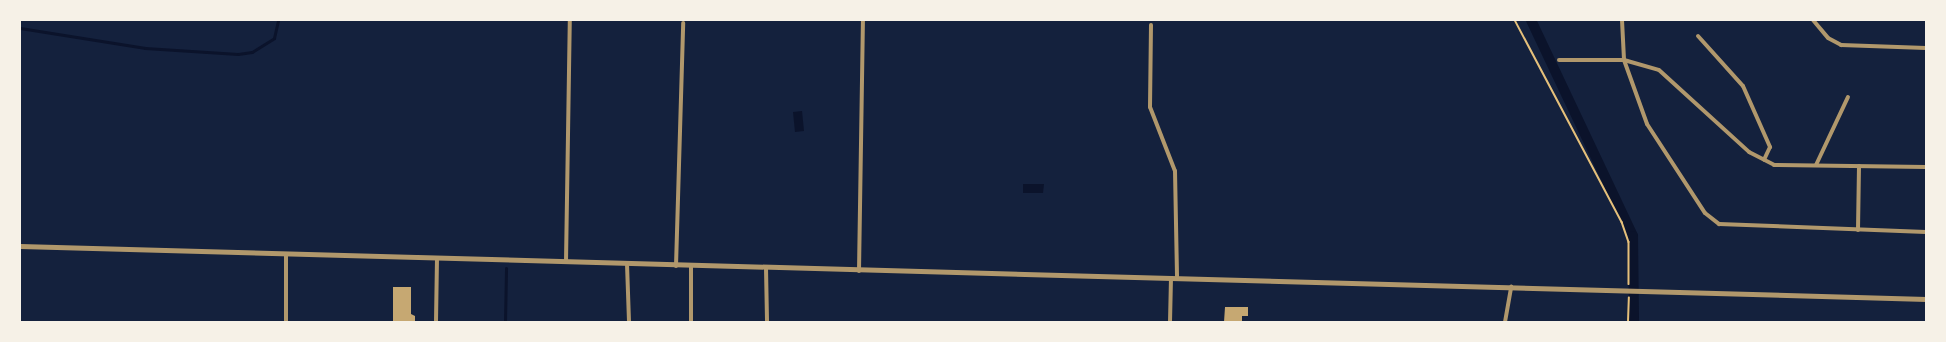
<!DOCTYPE html>
<style>
body{margin:0}
#map{position:relative;width:1946px;height:342px;overflow:hidden;background:#14213d;font-family:"Space Grotesk",sans-serif}
div>[style]{position:absolute}
[style*='--x']{left:calc(var(--x)*1px);top:calc(var(--y)*1px);width:calc(var(--w)*1px);rotate:calc(var(--a)*1deg)}
.water>*{inset:0;background:#0b132b}
.stream>*{height:3px;margin:-1.5px;padding:0 1.5px;transform-origin:1.5px;border-radius:1.5px;background:#0b132b}
.canal>*{height:10px;margin:-5px;padding:0 5px;transform-origin:5px;border-radius:5px;background:#0b132b}
.building>*{inset:0;background:#c6a872}
.path>*{height:1.5px;margin:-0.75px;padding:0 0.75px;transform-origin:0.75px;border-radius:0.75px;background:#e5c07b}
.minor>*{height:4px;margin:-2px;padding:0 2px;transform-origin:2px;border-radius:2px;background:#b1986c}
.tertiary>*{height:5px;margin:-2.5px;padding:0 2.5px;transform-origin:2.5px;border-radius:2.5px;background:#b1986c}
span{translate:-50% -50%;white-space:nowrap;text-align:center;line-height:1.15;-webkit-text-stroke:3px #f6f1e7;paint-order:stroke}
.frame{position:absolute;inset:0;border:21px solid #f6f1e7;pointer-events:none}
</style>
<div id="map">
<div class="water">
<div style="clip-path:polygon(802px 111px,804px 131px,795px 132px,793px 112px)"></div>
<div style="clip-path:polygon(1023px 184px,1044px 184px,1043px 193px,1023px 193px)"></div>
</div>
<div class="stream">
<div style="--x:20;--y:28;--w:127;--a:9.1"></div>
<div style="--x:145;--y:48;--w:93;--a:3.7"></div>
<div style="--x:238;--y:54;--w:14;--a:-8"></div>
<div style="--x:252;--y:52;--w:26;--a:-32"></div>
<div style="--x:274;--y:38;--w:18;--a:-77"></div>
<div style="--x:505;--y:322;--w:54;--a:-88.9"></div>
</div>
<div class="canal">
<div style="--x:1531;--y:20;--w:239;--a:64.7"></div>
<div style="--x:1633;--y:236;--w:86;--a:89.3"></div>
</div>
<div class="building">
<div style="clip-path:polygon(393px 287px,411px 287px,411px 314px,415px 316px,415px 322px,393px 322px)"></div>
<div style="clip-path:polygon(1225px 307px,1248px 307px,1248px 316px,1242px 316px,1242px 322px,1224px 322px)"></div>
</div>
<div class="path">
<div style="--x:1515;--y:20;--w:229;--a:62.1"></div>
<div style="--x:1622;--y:222;--w:21;--a:71"></div>
<div style="--x:1629;--y:242;--w:42;--a:90"></div>
<div style="--x:1628;--y:322;--w:24;--a:-88"></div>
</div>
<div class="minor">
<div style="--x:1622;--y:20;--w:40;--a:87.1"></div>
<div style="--x:1624;--y:60;--w:68;--a:70.2"></div>
<div style="--x:1647;--y:124;--w:106;--a:56.9"></div>
<div style="--x:1705;--y:213;--w:18;--a:38"></div>
<div style="--x:1719;--y:224;--w:207;--a:2.2"></div>
<div style="--x:1813;--y:20;--w:23;--a:50"></div>
<div style="--x:1828;--y:38;--w:15;--a:28"></div>
<div style="--x:1841;--y:45;--w:85;--a:2"></div>
<div style="--x:1151;--y:25;--w:82;--a:90.7"></div>
<div style="--x:1150;--y:107;--w:69;--a:68.7"></div>
<div style="--x:1175;--y:171;--w:107;--a:88.9"></div>
<div style="--x:1698;--y:36;--w:67;--a:48"></div>
<div style="--x:1743;--y:86;--w:67;--a:66.1"></div>
<div style="--x:1770;--y:147;--w:14;--a:115"></div>
<div style="--x:1559;--y:60;--w:65;--a:0"></div>
<div style="--x:1624;--y:60;--w:36;--a:16"></div>
<div style="--x:1659;--y:70;--w:122;--a:42.3"></div>
<div style="--x:1749;--y:152;--w:28;--a:27"></div>
<div style="--x:1774;--y:165;--w:152;--a:0.8"></div>
<div style="--x:1816;--y:165;--w:75;--a:-64.8"></div>
<div style="--x:1858;--y:230;--w:64;--a:-89.1"></div>
<div style="--x:566;--y:262;--w:242;--a:-89.1"></div>
<div style="--x:627;--y:264;--w:58;--a:88"></div>
<div style="--x:676;--y:266;--w:243;--a:-88.3"></div>
<div style="--x:766;--y:268;--w:54;--a:88.9"></div>
<div style="--x:859;--y:271;--w:251;--a:-89.1"></div>
<div style="--x:286;--y:322;--w:68;--a:-90"></div>
<div style="--x:436;--y:322;--w:64;--a:-89.1"></div>
<div style="--x:691;--y:322;--w:56;--a:-90"></div>
<div style="--x:1170;--y:322;--w:44;--a:-88.7"></div>
<div style="--x:1505;--y:322;--w:36;--a:-80"></div>
</div>
<div class="tertiary">
<div style="--x:20;--y:246;--w:1907;--a:1.59"></div>
</div>
<div class="frame"></div>
</div>
